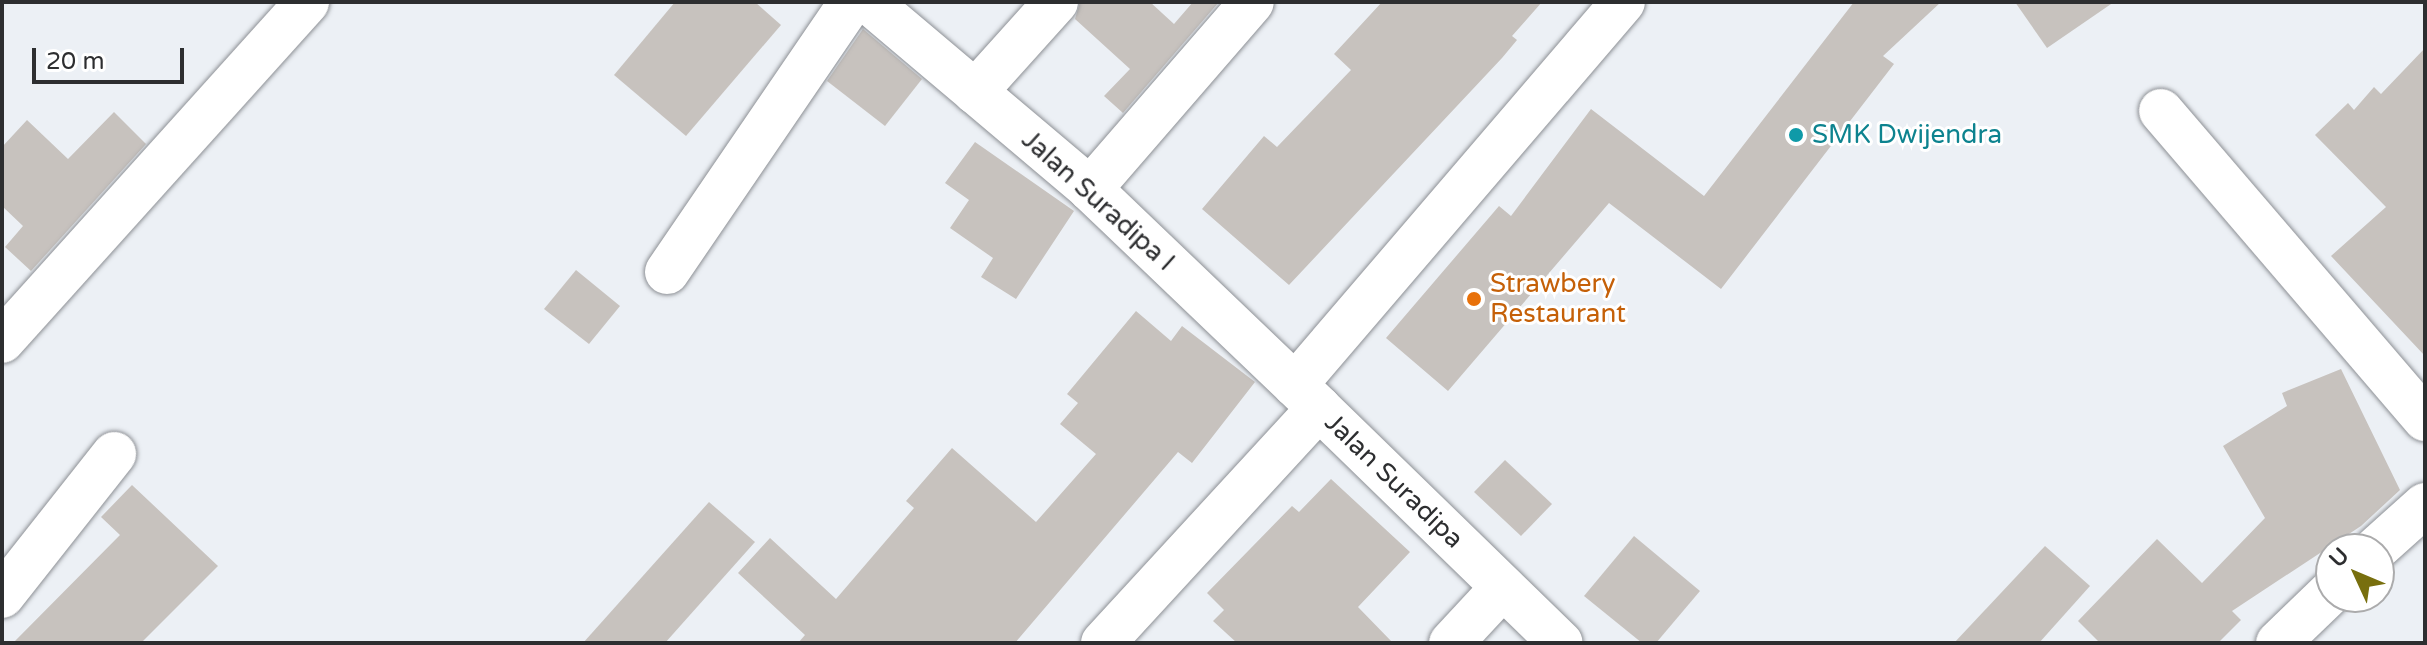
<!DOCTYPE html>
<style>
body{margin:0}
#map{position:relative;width:2427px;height:645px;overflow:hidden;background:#ecf0f5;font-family:"Varela Round",sans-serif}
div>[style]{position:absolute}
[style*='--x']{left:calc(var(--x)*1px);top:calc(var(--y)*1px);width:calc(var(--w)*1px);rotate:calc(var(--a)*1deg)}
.building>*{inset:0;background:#c7c2be}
.roads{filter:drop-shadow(0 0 2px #8d9095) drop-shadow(0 0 2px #8d9095)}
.street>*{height:44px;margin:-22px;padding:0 22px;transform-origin:22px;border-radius:22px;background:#fff}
.secondary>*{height:44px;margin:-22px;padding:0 22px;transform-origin:22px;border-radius:22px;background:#fff}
.dots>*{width:22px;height:22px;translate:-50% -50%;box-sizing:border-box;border:4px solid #fff;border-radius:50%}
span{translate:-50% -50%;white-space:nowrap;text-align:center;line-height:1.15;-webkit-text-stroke:6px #fff;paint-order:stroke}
.culture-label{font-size:26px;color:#0d838f}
.left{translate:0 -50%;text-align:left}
.street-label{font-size:26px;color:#2d2e30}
.food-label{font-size:26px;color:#c56008}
.frame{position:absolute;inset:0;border:4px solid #2d2e30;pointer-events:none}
.north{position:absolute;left:2315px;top:533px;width:80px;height:80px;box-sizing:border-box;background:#fff;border:2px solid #ababac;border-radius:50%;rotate:314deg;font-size:22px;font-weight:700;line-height:32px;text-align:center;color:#2d2e30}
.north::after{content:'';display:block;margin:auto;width:28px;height:36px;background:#786f0e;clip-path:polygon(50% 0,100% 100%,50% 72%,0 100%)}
.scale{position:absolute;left:32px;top:48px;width:152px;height:36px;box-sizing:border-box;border:4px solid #2d2e30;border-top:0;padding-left:10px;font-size:24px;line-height:28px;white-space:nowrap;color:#2d2e30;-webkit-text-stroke:6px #fff;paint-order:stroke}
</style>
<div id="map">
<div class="building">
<div style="clip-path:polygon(675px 2px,755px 2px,781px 25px,686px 136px,614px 75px)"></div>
<div style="clip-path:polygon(1080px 2px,1150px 2px,1174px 24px,1193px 2px,1219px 2px,1123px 113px,1104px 96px,1130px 69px,1075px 19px)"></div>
<div style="clip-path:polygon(1382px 2px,1542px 2px,1512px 36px,1517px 40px,1502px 58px,1289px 285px,1202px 209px,1264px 136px,1277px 147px,1351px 70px,1334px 54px)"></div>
<div style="clip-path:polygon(1854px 2px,1941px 2px,1883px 56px,1894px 64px,1721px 289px,1609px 203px,1448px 391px,1386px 338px,1499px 206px,1511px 216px,1591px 109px,1704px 196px)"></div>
<div style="clip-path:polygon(2015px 2px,2114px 2px,2047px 48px)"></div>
<div style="clip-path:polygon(863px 29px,922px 79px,885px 126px,827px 81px)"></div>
<div style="clip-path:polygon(2425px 48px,2425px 356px,2331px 256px,2386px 207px,2315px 135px,2348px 103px,2354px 110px,2374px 87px,2381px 94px)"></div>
<div style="clip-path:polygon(114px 112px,146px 144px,31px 271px,5px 247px,23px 226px,2px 206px,2px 147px,27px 120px,68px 159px)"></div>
<div style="clip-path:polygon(975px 142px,1074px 211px,1016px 299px,981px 277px,993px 258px,950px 228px,969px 200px,945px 183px)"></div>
<div style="clip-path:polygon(576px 270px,620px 306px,589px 344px,544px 309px)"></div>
<div style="clip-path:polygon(1136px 311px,1171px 341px,1182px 326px,1255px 382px,1192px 463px,1178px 452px,1015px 643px,798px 643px,805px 635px,738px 573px,770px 538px,836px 599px,914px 508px,906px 501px,952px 448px,1036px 522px,1096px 454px,1060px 424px,1078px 403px,1067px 394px)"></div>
<div style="clip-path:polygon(2341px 369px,2400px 490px,2361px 526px,2232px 611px,2241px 620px,2218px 643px,2100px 643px,2078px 621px,2157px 539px,2202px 583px,2265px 518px,2223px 446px,2287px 406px,2282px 393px)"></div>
<div style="clip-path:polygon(1505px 460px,1552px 504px,1521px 536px,1474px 492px)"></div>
<div style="clip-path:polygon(1331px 479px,1410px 552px,1358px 607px,1393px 643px,1237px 643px,1213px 621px,1224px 610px,1207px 593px,1292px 506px,1299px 512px)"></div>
<div style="clip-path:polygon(132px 485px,218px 566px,141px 643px,13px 643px,120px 535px,101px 517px)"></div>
<div style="clip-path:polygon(709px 502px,755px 542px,665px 643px,583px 643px)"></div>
<div style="clip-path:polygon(1634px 536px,1700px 591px,1656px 643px,1642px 643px,1584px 596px)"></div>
<div style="clip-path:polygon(2045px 546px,2090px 586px,2039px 643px,1954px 643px)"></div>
</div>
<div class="roads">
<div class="street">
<div style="--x:869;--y:2;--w:289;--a:40.2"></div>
<div style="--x:1090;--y:189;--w:317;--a:43.7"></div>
<div style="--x:975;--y:92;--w:121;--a:-48"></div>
<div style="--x:2161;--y:111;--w:406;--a:49.4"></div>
<div style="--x:1090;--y:189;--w:247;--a:-49.1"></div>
<div style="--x:667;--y:272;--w:327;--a:-55.7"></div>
<div style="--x:2;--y:341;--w:456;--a:-48"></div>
<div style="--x:1295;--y:385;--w:504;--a:-49.42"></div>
<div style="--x:2;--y:596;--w:181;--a:-51.7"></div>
<div style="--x:1451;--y:643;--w:76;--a:-47.1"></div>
</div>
<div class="secondary">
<div style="--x:2376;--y:549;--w:66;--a:-41.9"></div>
<div style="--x:1103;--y:643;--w:319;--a:-47.4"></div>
<div style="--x:1319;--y:408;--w:337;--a:44.2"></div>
<div style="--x:2278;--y:643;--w:74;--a:-43.9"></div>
</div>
</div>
<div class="dots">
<div style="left:1796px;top:135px;background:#0f9aa8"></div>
<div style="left:1474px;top:299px;background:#e8710a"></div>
</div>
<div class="culture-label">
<span class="left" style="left:1812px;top:135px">SMK Dwijendra</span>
</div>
<div class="street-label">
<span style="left:1098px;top:201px;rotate:42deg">Jalan Suradipa I</span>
<span style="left:1394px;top:481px;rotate:44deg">Jalan Suradipa</span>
</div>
<div class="food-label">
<span class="left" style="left:1490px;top:299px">Strawbery<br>Restaurant</span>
</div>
<div class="frame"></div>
<div class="north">U</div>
<div class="scale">20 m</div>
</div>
